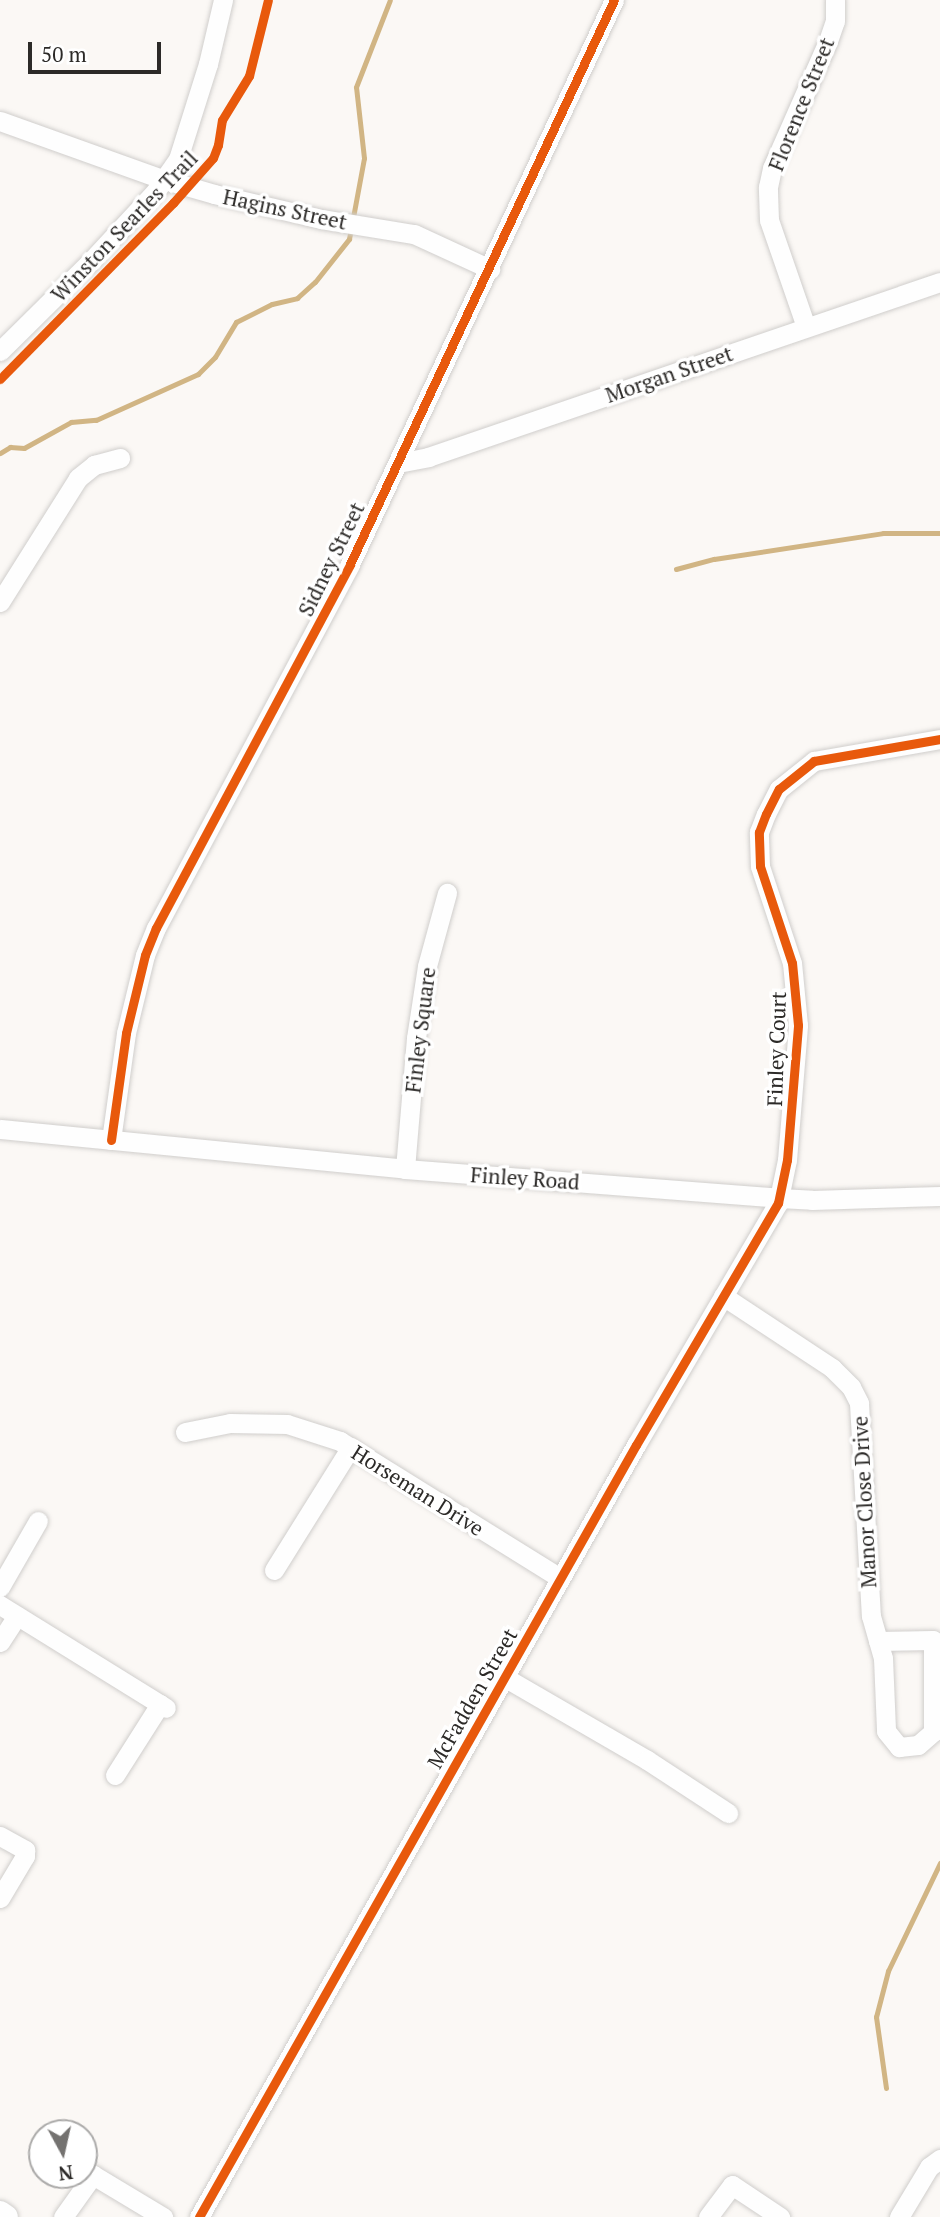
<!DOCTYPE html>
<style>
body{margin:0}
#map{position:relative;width:940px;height:2217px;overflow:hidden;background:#fbf8f5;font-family:"PT Serif",serif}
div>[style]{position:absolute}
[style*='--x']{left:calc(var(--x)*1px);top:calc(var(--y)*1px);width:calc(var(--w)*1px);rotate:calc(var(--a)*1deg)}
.stream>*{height:5px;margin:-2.5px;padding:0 2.5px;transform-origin:2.5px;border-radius:2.5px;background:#d1b584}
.roads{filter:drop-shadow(0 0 2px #d0cecc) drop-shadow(0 0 2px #d0cecc)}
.minor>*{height:19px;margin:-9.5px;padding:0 9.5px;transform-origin:9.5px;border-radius:9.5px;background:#fefefe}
.major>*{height:24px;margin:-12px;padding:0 12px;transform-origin:12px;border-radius:12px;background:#fefefe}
.cycleway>*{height:9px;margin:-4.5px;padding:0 4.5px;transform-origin:4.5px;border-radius:4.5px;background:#e8590c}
span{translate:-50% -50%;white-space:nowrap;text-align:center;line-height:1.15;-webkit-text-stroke:7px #fff;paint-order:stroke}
.street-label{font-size:21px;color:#2c2a28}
.north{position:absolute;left:28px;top:2119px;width:70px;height:70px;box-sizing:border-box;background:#fff;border:2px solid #abaaa9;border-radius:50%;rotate:172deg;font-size:19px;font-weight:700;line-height:28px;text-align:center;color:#2c2a28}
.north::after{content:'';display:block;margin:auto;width:24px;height:32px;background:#747270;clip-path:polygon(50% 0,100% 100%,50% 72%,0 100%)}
.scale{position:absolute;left:28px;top:42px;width:133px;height:32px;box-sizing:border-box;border:4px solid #2c2a28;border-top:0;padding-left:9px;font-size:21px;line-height:24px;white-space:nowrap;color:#2c2a28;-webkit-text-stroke:5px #fff;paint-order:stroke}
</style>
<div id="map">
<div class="stream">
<div style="--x:0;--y:453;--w:12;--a:-31"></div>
<div style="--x:10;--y:447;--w:14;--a:4"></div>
<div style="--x:24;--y:448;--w:54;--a:-29"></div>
<div style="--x:71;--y:422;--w:25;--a:-5"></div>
<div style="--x:96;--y:420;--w:112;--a:-24.3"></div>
<div style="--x:198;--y:374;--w:24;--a:-45"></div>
<div style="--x:215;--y:357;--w:41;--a:-59"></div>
<div style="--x:236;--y:322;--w:40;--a:-26.6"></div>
<div style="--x:272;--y:304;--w:26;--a:-13"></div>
<div style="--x:297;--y:298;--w:24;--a:-42"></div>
<div style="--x:315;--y:282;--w:55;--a:-51.7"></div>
<div style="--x:349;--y:239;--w:82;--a:-79.5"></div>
<div style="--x:364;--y:158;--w:71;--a:-96.4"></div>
<div style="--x:356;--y:87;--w:93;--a:-68.7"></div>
<div style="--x:676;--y:569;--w:39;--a:-15"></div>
<div style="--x:714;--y:559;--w:171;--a:-8.7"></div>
<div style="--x:883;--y:533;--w:57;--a:0"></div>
<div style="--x:886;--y:2088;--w:72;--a:-98"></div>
<div style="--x:876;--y:2017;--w:48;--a:-75.4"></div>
<div style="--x:888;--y:1971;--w:120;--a:-64.3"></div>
</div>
<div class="roads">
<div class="minor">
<div style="--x:0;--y:121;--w:172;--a:19.7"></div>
<div style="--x:162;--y:179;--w:54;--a:16.1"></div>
<div style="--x:214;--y:194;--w:110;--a:13.2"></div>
<div style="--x:321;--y:219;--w:94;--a:9.2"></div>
<div style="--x:414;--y:234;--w:84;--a:24.7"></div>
<div style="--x:806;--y:327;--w:113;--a:-109.1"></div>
<div style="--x:769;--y:220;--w:33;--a:-92"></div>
<div style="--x:768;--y:187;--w:19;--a:-78"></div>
<div style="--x:772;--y:168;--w:139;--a:-66.2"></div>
<div style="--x:828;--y:41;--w:21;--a:-71"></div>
<div style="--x:835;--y:21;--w:21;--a:-90"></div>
<div style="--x:0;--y:351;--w:128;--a:-44.7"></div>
<div style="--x:91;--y:261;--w:94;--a:-47.2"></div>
<div style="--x:155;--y:192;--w:40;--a:-55.1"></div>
<div style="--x:178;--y:159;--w:100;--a:-72.5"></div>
<div style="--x:208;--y:64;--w:66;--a:-76.8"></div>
<div style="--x:398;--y:463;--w:31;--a:-11"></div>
<div style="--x:428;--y:457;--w:541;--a:-18.87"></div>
<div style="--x:0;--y:602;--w:146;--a:-57.8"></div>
<div style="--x:78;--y:478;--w:21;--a:-39"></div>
<div style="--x:94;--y:465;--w:27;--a:-15"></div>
<div style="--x:0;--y:1129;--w:407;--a:5.6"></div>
<div style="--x:405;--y:1169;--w:375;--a:4.4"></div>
<div style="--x:779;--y:1198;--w:33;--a:3"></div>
<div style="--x:812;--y:1200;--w:128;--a:-1.8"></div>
<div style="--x:111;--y:1140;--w:108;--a:-82"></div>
<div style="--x:126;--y:1033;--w:80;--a:-76.3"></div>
<div style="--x:145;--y:955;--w:29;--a:-68"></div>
<div style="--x:156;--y:928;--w:412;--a:-61.9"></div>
<div style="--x:350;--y:564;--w:623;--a:-64.92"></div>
<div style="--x:405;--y:1169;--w:131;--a:-85.2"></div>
<div style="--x:416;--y:1038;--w:73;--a:-81.3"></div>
<div style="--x:427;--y:966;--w:76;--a:-74.7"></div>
<div style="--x:723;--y:1296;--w:131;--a:33.4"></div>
<div style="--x:832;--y:1368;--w:27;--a:45"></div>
<div style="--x:851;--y:1387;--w:18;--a:63"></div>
<div style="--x:859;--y:1403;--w:213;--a:86.8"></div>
<div style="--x:871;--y:1616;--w:44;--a:74.1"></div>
<div style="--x:883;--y:1658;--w:73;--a:87.6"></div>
<div style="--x:886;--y:1731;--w:21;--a:51"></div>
<div style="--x:899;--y:1747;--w:19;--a:-6"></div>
<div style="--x:918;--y:1745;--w:20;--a:-41"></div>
<div style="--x:933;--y:1732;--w:92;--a:-90"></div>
<div style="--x:933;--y:1640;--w:55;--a:179"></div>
<div style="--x:185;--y:1432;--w:46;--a:-11.3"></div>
<div style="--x:230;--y:1423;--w:57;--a:1"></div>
<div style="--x:287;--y:1424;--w:56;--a:17.8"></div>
<div style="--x:340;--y:1441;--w:259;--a:31.9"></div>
<div style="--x:274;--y:1570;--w:145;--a:-58"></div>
<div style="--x:0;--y:1587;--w:76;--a:-60.1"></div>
<div style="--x:0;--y:1605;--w:195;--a:31.8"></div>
<div style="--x:0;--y:1642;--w:31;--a:-57"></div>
<div style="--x:504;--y:1677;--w:165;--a:30.1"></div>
<div style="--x:647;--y:1760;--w:97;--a:33.2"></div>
<div style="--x:115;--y:1775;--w:84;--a:-57.6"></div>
<div style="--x:0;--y:1836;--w:29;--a:29"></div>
<div style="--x:25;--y:1850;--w:6;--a:90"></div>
<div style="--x:25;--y:1856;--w:49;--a:120.8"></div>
<div style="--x:63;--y:2217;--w:52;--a:-54.5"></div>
<div style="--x:93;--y:2175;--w:82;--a:31"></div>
<div style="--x:199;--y:2217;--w:887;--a:-60.49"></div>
<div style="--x:636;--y:1445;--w:281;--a:-59.6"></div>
<div style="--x:778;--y:1203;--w:44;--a:-78.2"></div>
<div style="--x:787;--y:1160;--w:135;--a:-85.3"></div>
<div style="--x:798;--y:1025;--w:62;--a:-95.5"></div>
<div style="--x:792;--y:963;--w:102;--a:-108.3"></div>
<div style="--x:760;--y:866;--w:34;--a:-92"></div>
<div style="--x:759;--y:832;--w:19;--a:-69"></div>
<div style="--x:766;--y:814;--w:28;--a:-63"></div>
<div style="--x:779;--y:789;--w:45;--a:-38.7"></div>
<div style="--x:814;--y:761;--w:128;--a:-9.9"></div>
<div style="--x:708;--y:2217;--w:40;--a:-53"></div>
<div style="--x:732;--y:2185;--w:58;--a:33.7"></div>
<div style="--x:899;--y:2217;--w:58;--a:-59"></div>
<div style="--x:929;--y:2167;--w:14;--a:-36"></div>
</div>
<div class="major">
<div style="--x:0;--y:2213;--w:7;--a:34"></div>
</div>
</div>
<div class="cycleway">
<div style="--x:0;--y:379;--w:247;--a:-45.5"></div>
<div style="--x:173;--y:203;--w:60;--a:-48.4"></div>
<div style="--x:213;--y:158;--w:14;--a:-69"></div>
<div style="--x:218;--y:145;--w:25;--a:-81"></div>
<div style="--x:222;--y:120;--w:52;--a:-58.5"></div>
<div style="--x:249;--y:76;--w:78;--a:-76"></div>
<div style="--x:111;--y:1140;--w:108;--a:-82"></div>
<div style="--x:126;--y:1033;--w:80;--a:-76.3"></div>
<div style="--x:145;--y:955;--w:29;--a:-68"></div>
<div style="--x:156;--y:928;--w:412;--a:-61.9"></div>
<div style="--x:350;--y:564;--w:623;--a:-64.92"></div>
<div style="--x:199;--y:2217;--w:887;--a:-60.49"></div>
<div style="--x:636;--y:1445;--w:281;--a:-59.6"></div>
<div style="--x:778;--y:1203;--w:44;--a:-78.2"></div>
<div style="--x:787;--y:1160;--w:135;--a:-85.3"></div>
<div style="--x:798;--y:1025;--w:62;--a:-95.5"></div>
<div style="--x:792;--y:963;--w:102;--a:-108.3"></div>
<div style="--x:760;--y:866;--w:34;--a:-92"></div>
<div style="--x:759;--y:832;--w:19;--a:-69"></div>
<div style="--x:766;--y:814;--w:28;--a:-63"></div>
<div style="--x:779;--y:789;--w:45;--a:-38.7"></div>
<div style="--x:814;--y:761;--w:128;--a:-9.9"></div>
</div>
<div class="street-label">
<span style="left:801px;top:104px;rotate:-68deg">Florence Street</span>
<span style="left:285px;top:209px;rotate:12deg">Hagins Street</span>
<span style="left:124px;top:226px;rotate:-46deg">Winston Searles Trail</span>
<span style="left:669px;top:374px;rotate:-19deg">Morgan Street</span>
<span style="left:331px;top:559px;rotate:-64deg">Sidney Street</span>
<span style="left:420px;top:1030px;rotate:-83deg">Finley Square</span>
<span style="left:776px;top:1049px;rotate:-88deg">Finley Court</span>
<span style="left:525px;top:1178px;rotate:4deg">Finley Road</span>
<span style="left:418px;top:1490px;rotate:32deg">Horseman Drive</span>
<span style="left:864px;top:1502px;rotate:-93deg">Manor Close Drive</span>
<span style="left:472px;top:1698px;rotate:-60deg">McFadden Street</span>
</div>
<div class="north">N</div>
<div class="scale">50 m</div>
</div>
